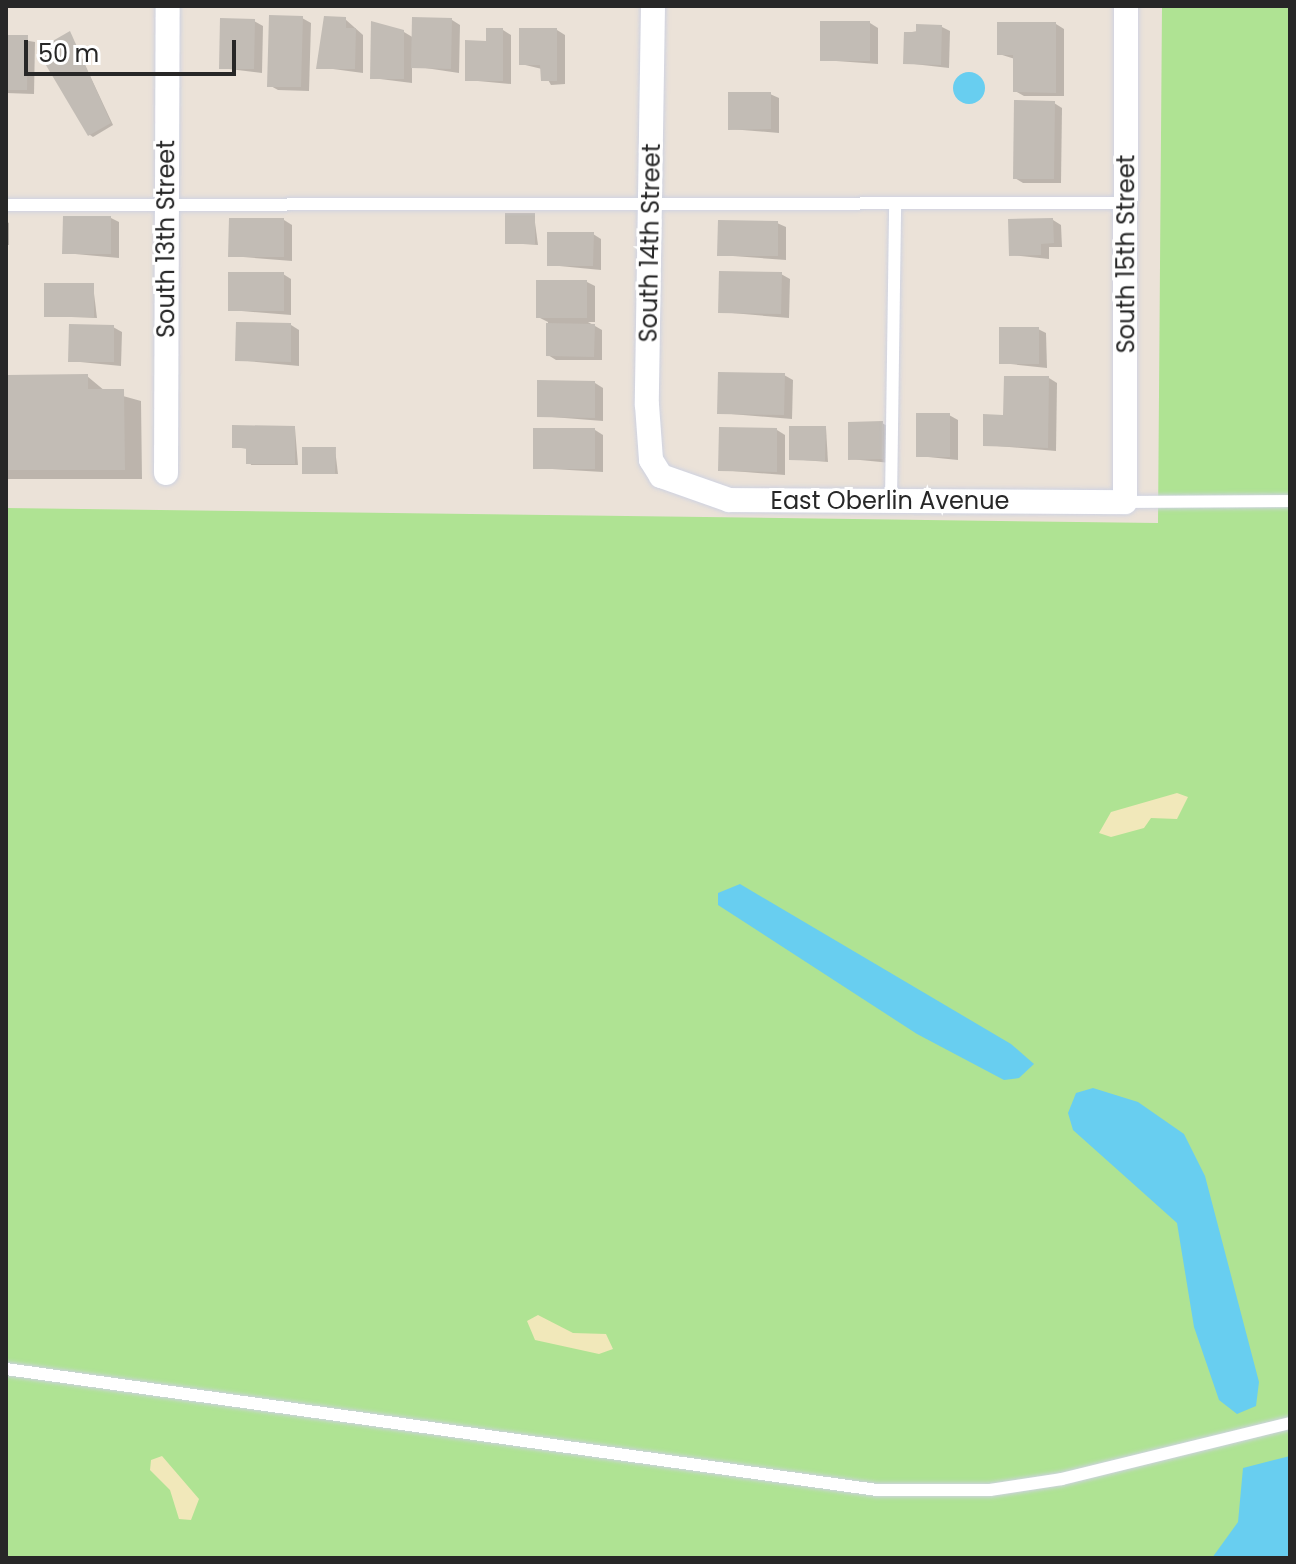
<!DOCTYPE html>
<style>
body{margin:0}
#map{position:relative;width:1296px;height:1564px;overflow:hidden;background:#ebe2d8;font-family:Poppins,sans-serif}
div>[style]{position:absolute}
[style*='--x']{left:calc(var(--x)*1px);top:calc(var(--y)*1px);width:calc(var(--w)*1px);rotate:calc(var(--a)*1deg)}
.green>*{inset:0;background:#afe393}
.sand>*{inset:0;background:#f1e8ba}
.water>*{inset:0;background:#68cef0}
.round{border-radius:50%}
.shadow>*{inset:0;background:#0003}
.building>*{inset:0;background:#c2bcb5}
.roads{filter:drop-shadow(0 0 2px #ced2e1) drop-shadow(0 0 2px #ced2e1)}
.lane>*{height:12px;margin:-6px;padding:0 6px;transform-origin:6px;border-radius:6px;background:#fff}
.street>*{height:24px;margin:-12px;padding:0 12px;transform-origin:12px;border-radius:12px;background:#fff}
span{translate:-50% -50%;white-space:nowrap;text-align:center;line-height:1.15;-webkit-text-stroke:6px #fff;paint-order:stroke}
.street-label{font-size:24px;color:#272727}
.frame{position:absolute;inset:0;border:8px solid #272727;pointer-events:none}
.scale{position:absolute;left:24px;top:40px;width:212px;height:36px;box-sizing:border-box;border:4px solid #272727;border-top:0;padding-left:10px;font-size:24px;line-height:28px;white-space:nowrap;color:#272727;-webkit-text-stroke:6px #fff;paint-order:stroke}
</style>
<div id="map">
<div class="green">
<div style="clip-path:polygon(1162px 6px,1290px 6px,1290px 1558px,6px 1558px,6px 508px,1158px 523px)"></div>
</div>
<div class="sand">
<div style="clip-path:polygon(1177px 793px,1188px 797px,1177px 819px,1151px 818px,1144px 828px,1111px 837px,1099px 833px,1111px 812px)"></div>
<div style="clip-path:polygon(538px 1315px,573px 1333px,606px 1334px,613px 1349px,599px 1354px,535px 1340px,527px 1321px)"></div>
<div style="clip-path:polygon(162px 1456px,199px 1499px,191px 1520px,179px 1519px,170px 1490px,150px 1470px,151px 1460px)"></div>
</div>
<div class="water">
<div class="round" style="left:953px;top:72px;width:32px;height:32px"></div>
<div style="clip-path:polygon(740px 884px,1011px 1044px,1034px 1064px,1019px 1078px,1004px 1080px,917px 1034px,718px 905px,718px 893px)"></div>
<div style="clip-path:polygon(1093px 1088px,1138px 1102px,1184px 1134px,1205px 1176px,1259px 1382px,1256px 1406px,1237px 1414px,1219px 1400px,1194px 1327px,1177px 1223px,1073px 1130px,1068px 1113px,1076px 1093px)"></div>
<div style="clip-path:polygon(1290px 1456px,1290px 1558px,1212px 1558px,1238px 1522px,1243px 1468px)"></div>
</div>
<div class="shadow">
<div style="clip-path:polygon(302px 18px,311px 23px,309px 91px,278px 90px,269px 85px)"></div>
<div style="clip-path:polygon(345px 19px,363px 35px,363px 73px,318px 67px)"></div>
<div style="clip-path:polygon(452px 20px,460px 25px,459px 73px,412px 66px,412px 83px,372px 78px,404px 32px,414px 38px)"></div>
<div style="clip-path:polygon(254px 21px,263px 26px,262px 73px,221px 68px)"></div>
<div style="clip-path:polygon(870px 23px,878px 28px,878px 64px,822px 60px)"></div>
<div style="clip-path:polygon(1056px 24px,1064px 29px,1064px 96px,1024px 96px,1015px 91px,1015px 59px,999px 54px)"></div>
<div style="clip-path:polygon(942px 27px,950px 31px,949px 68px,905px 63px,906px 33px)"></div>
<div style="clip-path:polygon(503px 30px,511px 35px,511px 84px,467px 80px)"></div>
<div style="clip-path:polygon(557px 30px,565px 35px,565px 84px,551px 85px,542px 69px,521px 64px)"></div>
<div style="clip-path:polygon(70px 33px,113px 125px,93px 137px,90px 135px)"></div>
<div style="clip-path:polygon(6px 37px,35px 42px,34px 94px,6px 93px)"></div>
<div style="clip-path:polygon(770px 94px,779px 98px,779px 133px,730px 129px)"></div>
<div style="clip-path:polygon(1054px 103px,1062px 108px,1061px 183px,1023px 183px,1015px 178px)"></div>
<div style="clip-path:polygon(534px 215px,538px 245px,507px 243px)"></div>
<div style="clip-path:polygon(111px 218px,119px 222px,119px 258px,64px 253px)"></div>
<div style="clip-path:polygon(284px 220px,292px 225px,292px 261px,230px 256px)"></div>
<div style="clip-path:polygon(1053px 220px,1061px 225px,1062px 247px,1049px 247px,1049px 259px,1011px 255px)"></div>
<div style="clip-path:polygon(6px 221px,9px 223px,9px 245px,6px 245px)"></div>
<div style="clip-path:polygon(777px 223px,786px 227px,786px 260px,719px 255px)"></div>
<div style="clip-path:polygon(593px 234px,601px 239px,601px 270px,549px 265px)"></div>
<div style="clip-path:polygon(283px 274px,291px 279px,291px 315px,230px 310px)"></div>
<div style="clip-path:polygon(781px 274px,790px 279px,789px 318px,720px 312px)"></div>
<div style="clip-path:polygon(587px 282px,595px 286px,595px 322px,588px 322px,602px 330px,602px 360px,556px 360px,548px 355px,548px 322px,538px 317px)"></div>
<div style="clip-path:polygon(93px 285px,97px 318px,46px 316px)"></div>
<div style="clip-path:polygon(291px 325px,299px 330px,299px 366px,237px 360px)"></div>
<div style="clip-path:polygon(113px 327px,122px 332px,121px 366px,70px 361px)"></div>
<div style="clip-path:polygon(1038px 329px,1046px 333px,1047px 368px,1001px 363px)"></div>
<div style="clip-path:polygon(784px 375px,793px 380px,792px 419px,719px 413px)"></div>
<div style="clip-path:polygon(87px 376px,105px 391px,141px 401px,142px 479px,6px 479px,6px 377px)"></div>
<div style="clip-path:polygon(1049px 378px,1057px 383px,1056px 451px,985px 445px)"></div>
<div style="clip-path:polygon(595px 383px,603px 388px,603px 421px,539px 416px)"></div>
<div style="clip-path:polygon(949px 415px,958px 420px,958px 460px,918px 456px)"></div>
<div style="clip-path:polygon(882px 423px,891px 428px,891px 463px,850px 459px)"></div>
<div style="clip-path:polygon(295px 428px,298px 465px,251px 465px,248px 449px,234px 447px)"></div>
<div style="clip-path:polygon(826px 428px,828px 462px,791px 459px)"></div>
<div style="clip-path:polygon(595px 430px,603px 435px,603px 472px,535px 468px)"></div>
<div style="clip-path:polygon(777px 430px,785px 435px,785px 475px,720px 470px)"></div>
<div style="clip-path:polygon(335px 449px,338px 474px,304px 473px)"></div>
</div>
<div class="building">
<div style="clip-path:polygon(269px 15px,303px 16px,301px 87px,267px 87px)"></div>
<div style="clip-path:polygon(324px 16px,346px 17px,346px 28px,356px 28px,355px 69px,316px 69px)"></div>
<div style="clip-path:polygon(412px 17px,452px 18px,451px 69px,411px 68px)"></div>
<div style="clip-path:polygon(220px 18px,255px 19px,254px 69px,219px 69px)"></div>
<div style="clip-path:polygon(371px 21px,404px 30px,404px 79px,370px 79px)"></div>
<div style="clip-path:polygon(820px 21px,870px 21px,870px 61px,820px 61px)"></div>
<div style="clip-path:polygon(997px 22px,1056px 22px,1056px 93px,1013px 92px,1013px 55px,997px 55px)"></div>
<div style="clip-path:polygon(916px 24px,942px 25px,941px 65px,903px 64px,904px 32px,916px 32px)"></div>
<div style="clip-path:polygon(486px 28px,503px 28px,503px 81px,465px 81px,465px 40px,486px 41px)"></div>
<div style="clip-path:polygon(519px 28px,557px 28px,557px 81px,541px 81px,540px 65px,519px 65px)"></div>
<div style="clip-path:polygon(70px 31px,111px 123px,88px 136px,37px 50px)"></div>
<div style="clip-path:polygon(6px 35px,28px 35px,27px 90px,6px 90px)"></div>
<div style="clip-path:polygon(728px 92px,771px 92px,771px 129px,728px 130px)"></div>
<div style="clip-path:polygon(1014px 100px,1055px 101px,1054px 179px,1013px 179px)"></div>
<div style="clip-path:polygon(505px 213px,535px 213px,535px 244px,505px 244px)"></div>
<div style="clip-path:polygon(63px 216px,111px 216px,111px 254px,62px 254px)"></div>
<div style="clip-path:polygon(229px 218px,284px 218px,284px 257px,228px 257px)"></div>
<div style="clip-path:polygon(1053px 218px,1054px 243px,1041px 244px,1041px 255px,1009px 256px,1008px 219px)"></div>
<div style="clip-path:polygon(718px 220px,778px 221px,778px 256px,717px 256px)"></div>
<div style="clip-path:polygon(547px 232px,594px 232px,593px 266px,547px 266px)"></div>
<div style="clip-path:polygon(719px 271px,782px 272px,781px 314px,718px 313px)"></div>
<div style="clip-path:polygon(228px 272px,284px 272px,284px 311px,228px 311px)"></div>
<div style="clip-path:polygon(536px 280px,587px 280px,587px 318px,536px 318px)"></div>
<div style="clip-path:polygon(44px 283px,94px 283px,94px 317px,44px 317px)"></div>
<div style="clip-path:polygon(236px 322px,291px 323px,291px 362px,235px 361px)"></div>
<div style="clip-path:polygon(546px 323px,595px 324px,594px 357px,546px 356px)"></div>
<div style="clip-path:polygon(69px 324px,114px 325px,114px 362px,68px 362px)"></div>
<div style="clip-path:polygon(999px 327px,1039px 327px,1039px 364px,999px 364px)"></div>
<div style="clip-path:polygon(718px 372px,785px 373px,784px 415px,717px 414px)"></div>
<div style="clip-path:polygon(88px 374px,88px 389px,124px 389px,125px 470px,6px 470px,6px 375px)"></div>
<div style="clip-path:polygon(1004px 376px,1049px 376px,1048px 448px,983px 446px,983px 414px,1003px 415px)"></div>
<div style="clip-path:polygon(537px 380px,595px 381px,595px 418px,537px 417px)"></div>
<div style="clip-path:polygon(916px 413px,950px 413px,950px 457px,916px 457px)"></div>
<div style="clip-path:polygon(883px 421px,883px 459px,848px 460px,848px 422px)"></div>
<div style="clip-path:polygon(232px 425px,295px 426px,295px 464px,246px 464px,246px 448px,232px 448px)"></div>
<div style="clip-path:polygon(789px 426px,826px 426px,825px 461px,789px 460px)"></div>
<div style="clip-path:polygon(719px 427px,777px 428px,777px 472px,718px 471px)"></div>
<div style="clip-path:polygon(533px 428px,595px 428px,595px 469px,533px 469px)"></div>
<div style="clip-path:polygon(302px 447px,336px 447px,335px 474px,302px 474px)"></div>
</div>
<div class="roads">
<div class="lane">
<div style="--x:6;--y:205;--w:1120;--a:-0.1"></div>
<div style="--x:891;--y:501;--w:296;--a:-89.2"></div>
<div style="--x:1125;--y:502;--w:165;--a:-0.3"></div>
<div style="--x:6;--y:1369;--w:879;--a:7.91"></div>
<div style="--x:877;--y:1490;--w:113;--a:0"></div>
<div style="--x:990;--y:1490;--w:73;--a:-8.7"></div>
<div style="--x:1062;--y:1479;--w:235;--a:-13.8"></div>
</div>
<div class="street">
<div style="--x:653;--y:6;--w:399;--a:90.9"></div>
<div style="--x:647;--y:405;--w:55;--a:85.8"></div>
<div style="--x:651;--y:460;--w:19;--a:58"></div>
<div style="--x:661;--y:476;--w:72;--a:19.4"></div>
<div style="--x:729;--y:500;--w:396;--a:0.3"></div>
<div style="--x:1125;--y:502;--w:496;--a:-89.9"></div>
<div style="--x:166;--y:473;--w:467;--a:-89.8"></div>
</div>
</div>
<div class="street-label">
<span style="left:166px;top:239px;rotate:-90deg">South 13th Street</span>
<span style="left:650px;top:243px;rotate:-89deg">South 14th Street</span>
<span style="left:1126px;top:254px;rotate:-90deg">South 15th Street</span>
<span style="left:890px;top:501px">East Oberlin Avenue</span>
</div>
<div class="frame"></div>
<div class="scale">50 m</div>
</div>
